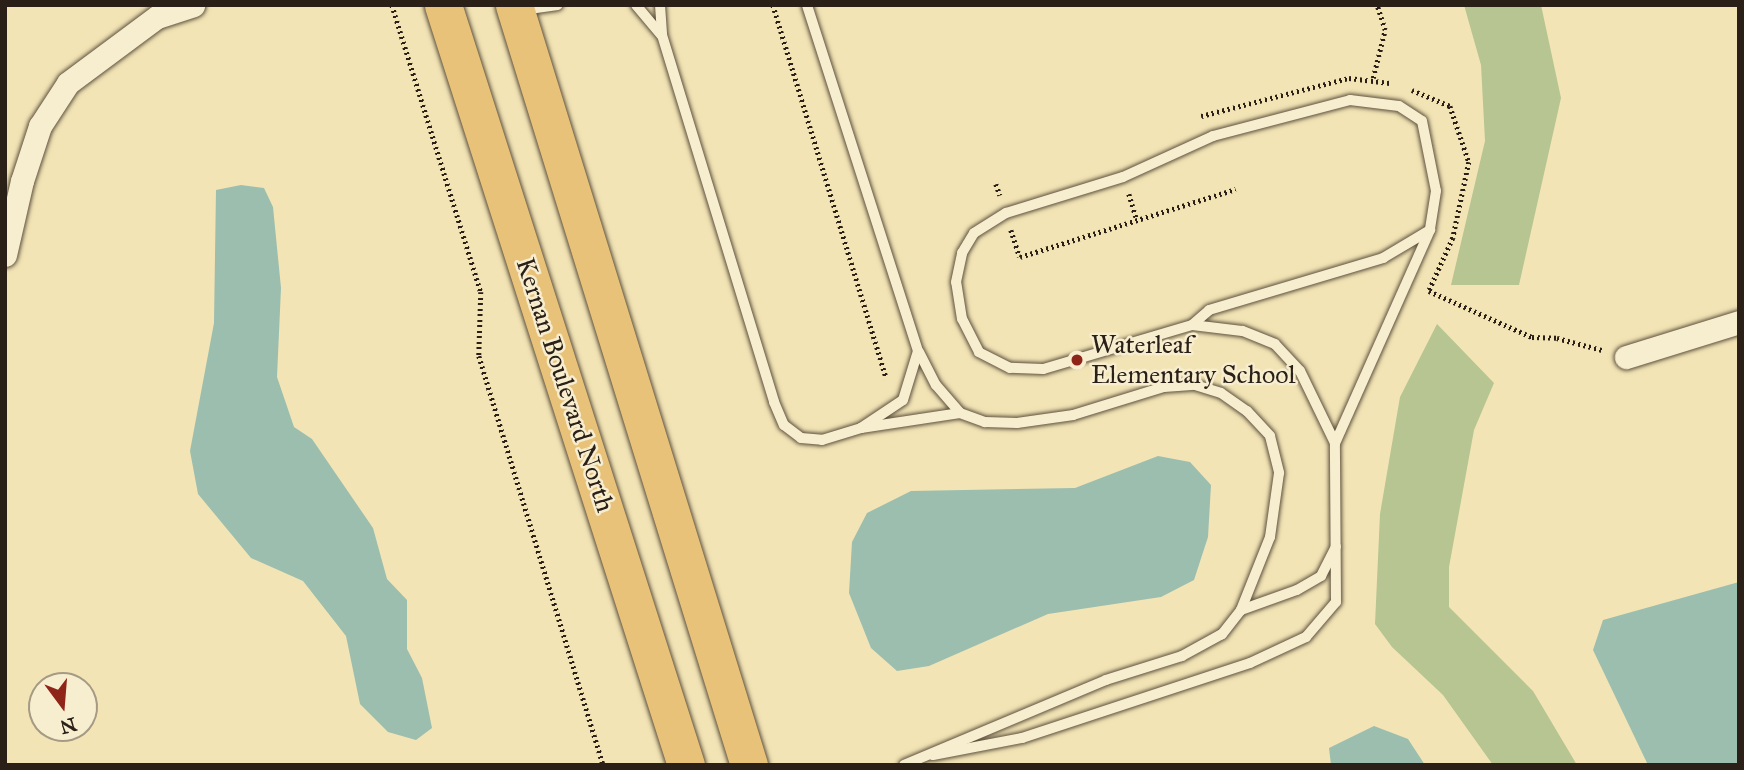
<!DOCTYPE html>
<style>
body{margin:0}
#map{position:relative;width:1744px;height:770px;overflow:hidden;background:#f2e4b5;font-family:"IM FELL Great Primer",serif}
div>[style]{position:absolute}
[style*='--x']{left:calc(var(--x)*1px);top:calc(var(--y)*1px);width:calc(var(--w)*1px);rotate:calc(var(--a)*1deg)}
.green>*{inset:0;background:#b6c591}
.water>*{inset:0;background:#9bbeaf}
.path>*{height:4.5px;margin-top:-2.25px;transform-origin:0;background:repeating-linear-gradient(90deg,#2b2017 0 2px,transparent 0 5.5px)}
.roads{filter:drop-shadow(0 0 2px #5d513e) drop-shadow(0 0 2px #5d513e)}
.lane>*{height:10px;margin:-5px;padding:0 5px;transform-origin:5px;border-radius:5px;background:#f7edcf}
.street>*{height:23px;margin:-11.5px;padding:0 11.5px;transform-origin:11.5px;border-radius:11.5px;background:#f7edcf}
.primary>*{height:37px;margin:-18.5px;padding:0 18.5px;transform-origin:18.5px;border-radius:18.5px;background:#e9c27a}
.dots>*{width:19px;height:19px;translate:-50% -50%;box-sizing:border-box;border:4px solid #f7edcf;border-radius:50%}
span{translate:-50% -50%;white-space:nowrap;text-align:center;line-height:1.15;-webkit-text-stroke:5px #f7edcf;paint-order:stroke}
.poi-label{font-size:26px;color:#2b2017}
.left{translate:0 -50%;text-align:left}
.street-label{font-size:26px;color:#2b2017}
.frame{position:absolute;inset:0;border:7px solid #2b2017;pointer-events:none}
.north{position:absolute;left:28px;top:672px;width:70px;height:70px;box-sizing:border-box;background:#f7edcf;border:2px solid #a59b85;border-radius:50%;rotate:164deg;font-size:19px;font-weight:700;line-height:28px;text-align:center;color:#2b2017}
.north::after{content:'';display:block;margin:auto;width:24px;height:32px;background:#8f2418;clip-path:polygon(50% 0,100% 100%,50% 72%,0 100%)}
</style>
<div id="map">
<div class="green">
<div style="clip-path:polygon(1464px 5px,1541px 5px,1561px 98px,1519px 285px,1451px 285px,1485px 141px,1481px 65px)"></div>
<div style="clip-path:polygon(1437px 324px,1494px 383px,1474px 430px,1449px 567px,1449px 607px,1533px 691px,1577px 765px,1493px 765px,1443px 695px,1392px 647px,1375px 624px,1380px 514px,1400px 397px)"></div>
</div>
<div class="water">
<div style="clip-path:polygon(241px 185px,264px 188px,273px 207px,281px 288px,277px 377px,294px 427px,312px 439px,373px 528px,387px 579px,407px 600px,407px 649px,422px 678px,432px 728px,416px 740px,388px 732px,360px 704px,346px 636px,303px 581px,251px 558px,198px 494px,190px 451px,214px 323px,216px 190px)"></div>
<div style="clip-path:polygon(1158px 456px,1190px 462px,1211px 485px,1208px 537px,1194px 580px,1161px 597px,1048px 614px,929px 666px,897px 671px,871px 648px,849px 593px,852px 542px,867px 513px,911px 491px,1075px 488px)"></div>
<div style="clip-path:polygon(1739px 582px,1739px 765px,1648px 765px,1593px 650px,1603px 620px)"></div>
<div style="clip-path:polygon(1374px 726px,1408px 739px,1425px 765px,1331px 765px,1329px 748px)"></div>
</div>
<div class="path">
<div style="--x:392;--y:5;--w:300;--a:72.8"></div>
<div style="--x:481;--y:292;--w:64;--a:91.8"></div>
<div style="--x:479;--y:356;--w:427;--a:73.1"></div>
<div style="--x:773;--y:5;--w:390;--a:73.1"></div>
<div style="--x:1373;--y:78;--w:49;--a:-76"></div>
<div style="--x:1385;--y:30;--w:26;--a:-108"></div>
<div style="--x:1412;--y:90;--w:41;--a:22.8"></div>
<div style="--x:1450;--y:106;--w:59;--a:71.3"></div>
<div style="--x:1469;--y:162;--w:78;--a:101.9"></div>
<div style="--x:1453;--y:238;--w:58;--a:114.4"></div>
<div style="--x:1429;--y:291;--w:113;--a:24.1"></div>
<div style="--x:1532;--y:337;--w:25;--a:2"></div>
<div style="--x:1557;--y:338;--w:47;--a:14.9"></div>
<div style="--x:1201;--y:116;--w:153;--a:-14.4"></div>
<div style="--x:1349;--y:78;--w:41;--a:7"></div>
<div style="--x:996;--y:184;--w:12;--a:70"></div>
<div style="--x:1129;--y:194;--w:27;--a:73"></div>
<div style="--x:1011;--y:230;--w:28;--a:72"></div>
<div style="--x:1020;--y:257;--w:226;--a:-17.5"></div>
</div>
<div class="roads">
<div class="lane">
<div style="--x:636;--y:5;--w:39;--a:50"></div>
<div style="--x:660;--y:5;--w:30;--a:86"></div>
<div style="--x:662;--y:35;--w:384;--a:73"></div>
<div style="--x:774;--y:402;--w:25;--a:67"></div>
<div style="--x:784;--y:425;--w:21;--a:37"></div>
<div style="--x:801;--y:438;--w:21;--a:5"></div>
<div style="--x:822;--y:440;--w:41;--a:-17.1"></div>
<div style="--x:861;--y:428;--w:50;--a:-33.7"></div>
<div style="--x:903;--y:400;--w:51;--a:-73"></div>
<div style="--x:918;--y:351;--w:363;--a:-107.8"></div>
<div style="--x:522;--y:10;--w:36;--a:-8"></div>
<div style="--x:1192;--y:325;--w:23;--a:-41"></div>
<div style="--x:1209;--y:310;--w:182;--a:-16.6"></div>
<div style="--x:1383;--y:258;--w:55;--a:-30.8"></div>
<div style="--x:919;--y:352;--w:37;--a:63"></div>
<div style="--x:936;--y:385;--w:37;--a:49"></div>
<div style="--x:861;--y:428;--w:100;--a:-8.6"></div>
<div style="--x:960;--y:413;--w:27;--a:20"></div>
<div style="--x:985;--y:422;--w:32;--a:2"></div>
<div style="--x:1017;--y:423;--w:57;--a:-8.1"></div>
<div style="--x:1073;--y:415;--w:95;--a:-17.1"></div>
<div style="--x:1164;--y:387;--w:31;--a:-4"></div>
<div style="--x:1195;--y:385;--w:27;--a:17"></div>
<div style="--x:1221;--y:393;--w:32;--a:35"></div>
<div style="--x:1247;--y:411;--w:34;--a:47"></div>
<div style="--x:1270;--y:436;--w:38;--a:76"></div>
<div style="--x:1279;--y:473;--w:65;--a:98"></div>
<div style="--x:1270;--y:537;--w:79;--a:111.7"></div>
<div style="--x:1241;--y:610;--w:31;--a:128"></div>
<div style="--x:1222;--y:634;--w:46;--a:151.2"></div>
<div style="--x:1182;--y:656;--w:80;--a:162.5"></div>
<div style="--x:1106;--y:680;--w:219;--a:157.2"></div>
<div style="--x:1241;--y:610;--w:59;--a:-19.7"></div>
<div style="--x:1297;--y:590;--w:28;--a:-30"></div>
<div style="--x:1321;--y:576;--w:33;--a:-63"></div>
<div style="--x:933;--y:755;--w:91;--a:-10.8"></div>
<div style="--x:1022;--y:738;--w:240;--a:-18.2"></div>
<div style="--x:1250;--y:663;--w:62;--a:-24.9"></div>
<div style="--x:1306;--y:637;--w:46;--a:-49.4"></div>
<div style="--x:1336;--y:602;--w:159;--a:-90.4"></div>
<div style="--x:1335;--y:443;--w:80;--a:-115.9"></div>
<div style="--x:1300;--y:371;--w:37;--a:-133"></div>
<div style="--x:1275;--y:344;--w:35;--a:-158"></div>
<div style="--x:1242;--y:331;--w:50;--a:-173.2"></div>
<div style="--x:1192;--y:325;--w:155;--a:163.5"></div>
<div style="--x:1043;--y:369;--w:33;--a:-178"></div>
<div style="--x:1010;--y:368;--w:35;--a:-153"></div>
<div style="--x:979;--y:352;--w:37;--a:-117"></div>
<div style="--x:962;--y:319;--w:37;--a:-99"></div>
<div style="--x:956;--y:282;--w:30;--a:-78"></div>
<div style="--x:962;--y:253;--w:23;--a:-59"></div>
<div style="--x:974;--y:233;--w:38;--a:-32"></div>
<div style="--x:1006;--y:213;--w:122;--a:-17.1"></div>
<div style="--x:1123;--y:177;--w:99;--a:-24.5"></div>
<div style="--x:1213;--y:136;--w:142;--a:-14.7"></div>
<div style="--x:1350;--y:100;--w:49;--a:7"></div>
<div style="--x:1399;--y:106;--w:27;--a:33"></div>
<div style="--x:1422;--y:121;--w:71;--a:78.7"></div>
<div style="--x:1436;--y:191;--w:39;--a:99"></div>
<div style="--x:1430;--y:230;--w:233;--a:114"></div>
</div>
<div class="street">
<div style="--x:5;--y:255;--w:76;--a:-77.1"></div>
<div style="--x:22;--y:181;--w:58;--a:-71.9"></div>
<div style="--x:40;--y:126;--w:51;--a:-56.9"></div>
<div style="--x:68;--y:83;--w:111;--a:-36.6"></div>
<div style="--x:157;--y:17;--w:38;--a:-18"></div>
<div style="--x:1626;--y:357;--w:118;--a:-17.2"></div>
</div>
<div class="primary">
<div style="--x:443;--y:5;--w:798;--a:72.27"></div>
<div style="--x:514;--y:5;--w:796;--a:72.82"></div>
</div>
</div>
<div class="dots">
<div style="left:1077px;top:360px;background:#8f2418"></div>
</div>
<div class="poi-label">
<span class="left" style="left:1091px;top:360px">Waterleaf<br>Elementary School</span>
</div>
<div class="street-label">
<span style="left:565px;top:385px;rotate:72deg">Kernan Boulevard North</span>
</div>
<div class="frame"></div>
<div class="north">N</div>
</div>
